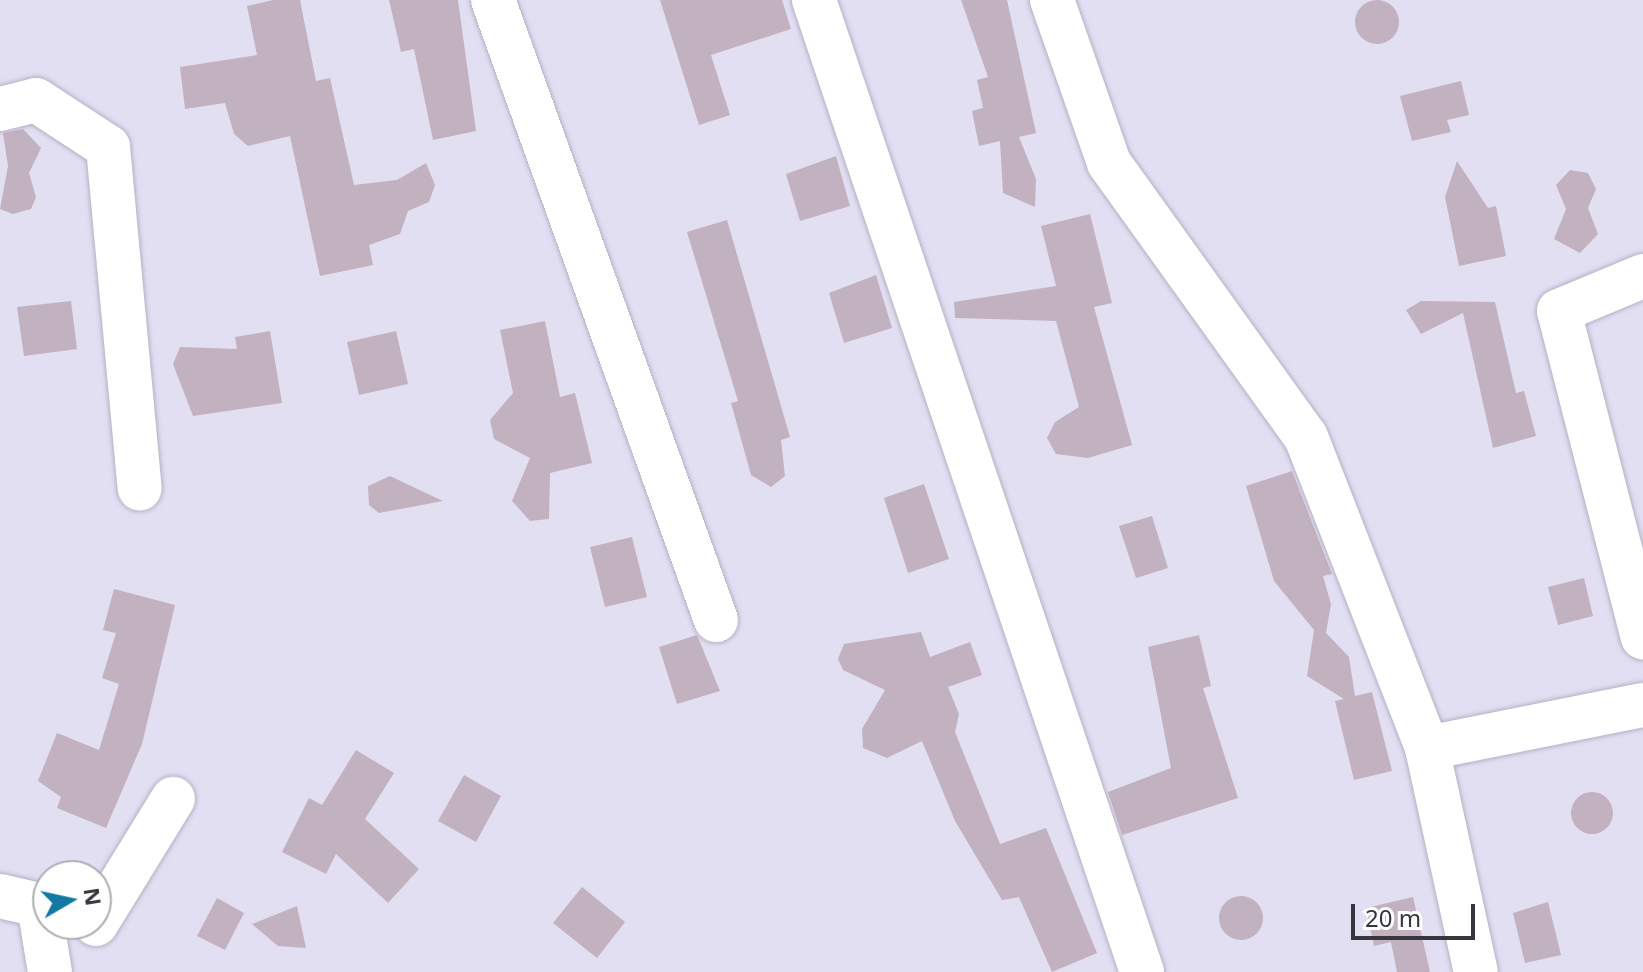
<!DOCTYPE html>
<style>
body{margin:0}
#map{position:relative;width:1643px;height:972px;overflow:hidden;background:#e2dff3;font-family:"Noto Sans",sans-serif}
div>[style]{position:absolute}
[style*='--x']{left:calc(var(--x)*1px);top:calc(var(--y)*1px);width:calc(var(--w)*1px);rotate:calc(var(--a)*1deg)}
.building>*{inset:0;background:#c2b1bf}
.round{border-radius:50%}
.roads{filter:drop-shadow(0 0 2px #b5b1c4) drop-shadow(0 0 2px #b5b1c4)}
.street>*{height:44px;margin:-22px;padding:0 22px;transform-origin:22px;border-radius:22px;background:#fff}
span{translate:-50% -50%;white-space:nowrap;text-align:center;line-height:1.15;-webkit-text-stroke:6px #fff;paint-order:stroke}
.north{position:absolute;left:32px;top:860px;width:80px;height:80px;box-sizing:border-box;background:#fff;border:2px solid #afaeb1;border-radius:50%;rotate:81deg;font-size:22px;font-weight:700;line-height:32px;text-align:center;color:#37353d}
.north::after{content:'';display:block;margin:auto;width:28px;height:36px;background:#1379a4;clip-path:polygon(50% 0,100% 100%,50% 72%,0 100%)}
.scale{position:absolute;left:1351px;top:904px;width:124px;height:36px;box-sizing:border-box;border:4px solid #37353d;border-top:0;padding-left:10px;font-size:24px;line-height:28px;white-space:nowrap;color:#37353d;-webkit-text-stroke:6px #fff;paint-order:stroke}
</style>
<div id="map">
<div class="building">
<div class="round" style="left:1355px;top:0;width:44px;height:44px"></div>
<div style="clip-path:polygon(273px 0,300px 0,316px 81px,330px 78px,354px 185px,397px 180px,426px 163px,435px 185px,429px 202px,408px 211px,400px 234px,369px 245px,373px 265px,320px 276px,290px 136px,248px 146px,234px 134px,225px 103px,185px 109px,180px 67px,257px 55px,247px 6px)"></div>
<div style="clip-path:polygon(389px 0,458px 0,476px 131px,433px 140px,414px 49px,401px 52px)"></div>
<div style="clip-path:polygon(660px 0,782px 0,791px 29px,711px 55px,730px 115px,699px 125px)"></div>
<div style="clip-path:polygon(961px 0,1007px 0,1036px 133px,1019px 137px,1036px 179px,1035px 207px,1003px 193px,1000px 141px,979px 146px,972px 111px,983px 108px,977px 80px,988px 77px)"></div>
<div style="clip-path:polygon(1461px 81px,1469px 115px,1447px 120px,1451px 132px,1412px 141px,1400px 96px)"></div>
<div style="clip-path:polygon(23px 129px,41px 148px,29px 173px,36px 197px,31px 209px,13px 214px,0 209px,8px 166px,3px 133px)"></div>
<div style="clip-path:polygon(836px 156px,850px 206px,800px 221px,786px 174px)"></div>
<div style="clip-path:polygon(1457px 161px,1488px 208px,1496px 206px,1506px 256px,1459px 266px,1445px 197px)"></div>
<div style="clip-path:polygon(1570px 170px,1588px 173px,1596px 189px,1588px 208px,1598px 234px,1580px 253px,1554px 239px,1566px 209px,1556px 185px)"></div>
<div style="clip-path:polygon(1090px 214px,1112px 303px,1094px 307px,1132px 445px,1088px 458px,1056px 454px,1047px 438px,1055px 422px,1079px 407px,1056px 321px,955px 318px,954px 302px,1056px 286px,1041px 226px)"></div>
<div style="clip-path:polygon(727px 220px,790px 437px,781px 440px,785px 476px,771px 487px,751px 475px,731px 403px,738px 401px,687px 232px)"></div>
<div style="clip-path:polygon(876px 275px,892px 328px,844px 343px,829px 293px)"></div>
<div style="clip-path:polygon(71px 301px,77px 349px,24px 356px,17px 307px)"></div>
<div style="clip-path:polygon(1421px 301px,1495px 302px,1516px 393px,1524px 391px,1536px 436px,1493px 448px,1463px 313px,1421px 334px,1406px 310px)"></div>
<div style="clip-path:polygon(545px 321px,560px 397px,575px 393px,592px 463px,550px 473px,549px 519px,530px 521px,512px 501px,530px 458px,494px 439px,490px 420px,513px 393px,500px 330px)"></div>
<div style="clip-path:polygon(270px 331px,282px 403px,193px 416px,173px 364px,180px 347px,237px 349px,235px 337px)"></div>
<div style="clip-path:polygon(396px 331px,408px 384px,359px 395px,347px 342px)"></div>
<div style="clip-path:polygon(1292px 471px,1332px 574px,1323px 576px,1331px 604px,1326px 633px,1349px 657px,1355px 696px,1372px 692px,1392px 771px,1354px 780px,1335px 701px,1344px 699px,1307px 676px,1314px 630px,1274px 581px,1246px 486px)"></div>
<div style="clip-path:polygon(390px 476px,443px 501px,379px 513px,369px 505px,368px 486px)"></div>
<div style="clip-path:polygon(924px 484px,949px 559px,908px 573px,884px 498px)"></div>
<div style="clip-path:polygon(1152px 516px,1168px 568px,1136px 578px,1119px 526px)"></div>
<div style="clip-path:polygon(632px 537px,647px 597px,605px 607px,590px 547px)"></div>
<div style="clip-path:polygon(1584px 578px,1593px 616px,1558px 625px,1548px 587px)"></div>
<div style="clip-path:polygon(114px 589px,175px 605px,142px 744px,106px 828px,57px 808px,61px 797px,38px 781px,57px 733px,99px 750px,119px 684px,102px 678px,116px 633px,103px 630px)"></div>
<div style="clip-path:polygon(921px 632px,930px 657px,970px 642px,982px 675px,948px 687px,959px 714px,955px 732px,1000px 844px,1046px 828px,1097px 953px,1052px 972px,1019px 897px,1002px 900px,955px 821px,922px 741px,887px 758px,863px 748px,862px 729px,885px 690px,843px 670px,838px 659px,844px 644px)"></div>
<div style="clip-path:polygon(697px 635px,720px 691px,677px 704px,659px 647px)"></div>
<div style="clip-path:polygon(1199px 635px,1211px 686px,1203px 688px,1238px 798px,1122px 835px,1108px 792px,1171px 768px,1148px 647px)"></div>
<div style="clip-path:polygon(356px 750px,394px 773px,365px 819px,419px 869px,388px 903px,336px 854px,326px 874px,282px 852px,309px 798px,322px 805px)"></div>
<div style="clip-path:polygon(464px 775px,501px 796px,476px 842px,438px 821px)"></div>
<div class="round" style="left:1571px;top:792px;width:42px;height:42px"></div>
<div style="clip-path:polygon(582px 887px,625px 922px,597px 958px,553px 923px)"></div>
<div class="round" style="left:1219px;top:896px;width:44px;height:44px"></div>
<div style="clip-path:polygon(1413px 897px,1430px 972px,1397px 972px,1391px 942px,1374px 946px,1366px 908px)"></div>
<div style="clip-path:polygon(217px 898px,244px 913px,225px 950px,197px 936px)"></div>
<div style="clip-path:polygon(1548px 902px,1561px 955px,1525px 963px,1513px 913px)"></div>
<div style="clip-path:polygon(297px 906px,306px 948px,278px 946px,252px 924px)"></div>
</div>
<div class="roads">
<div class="street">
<div style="--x:493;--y:0;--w:659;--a:70.22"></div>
<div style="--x:814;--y:0;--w:1026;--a:71.35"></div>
<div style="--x:1052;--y:0;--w:173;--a:70.7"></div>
<div style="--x:1109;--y:163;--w:337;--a:54.3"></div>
<div style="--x:1306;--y:437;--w:334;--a:68.7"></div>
<div style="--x:1427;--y:748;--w:220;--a:-11.3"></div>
<div style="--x:0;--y:109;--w:37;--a:-14"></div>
<div style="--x:36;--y:100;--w:86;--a:33.1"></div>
<div style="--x:108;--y:147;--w:343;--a:84.7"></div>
<div style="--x:1643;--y:276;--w:91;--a:157.4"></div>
<div style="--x:1559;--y:311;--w:337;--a:75.6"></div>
<div style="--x:1427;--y:748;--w:229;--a:77.7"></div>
<div style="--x:0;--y:896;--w:40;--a:13"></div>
<div style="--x:39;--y:905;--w:68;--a:80.7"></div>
<div style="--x:96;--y:924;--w:147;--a:-58.4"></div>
</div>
</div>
<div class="north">N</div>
<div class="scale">20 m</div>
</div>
